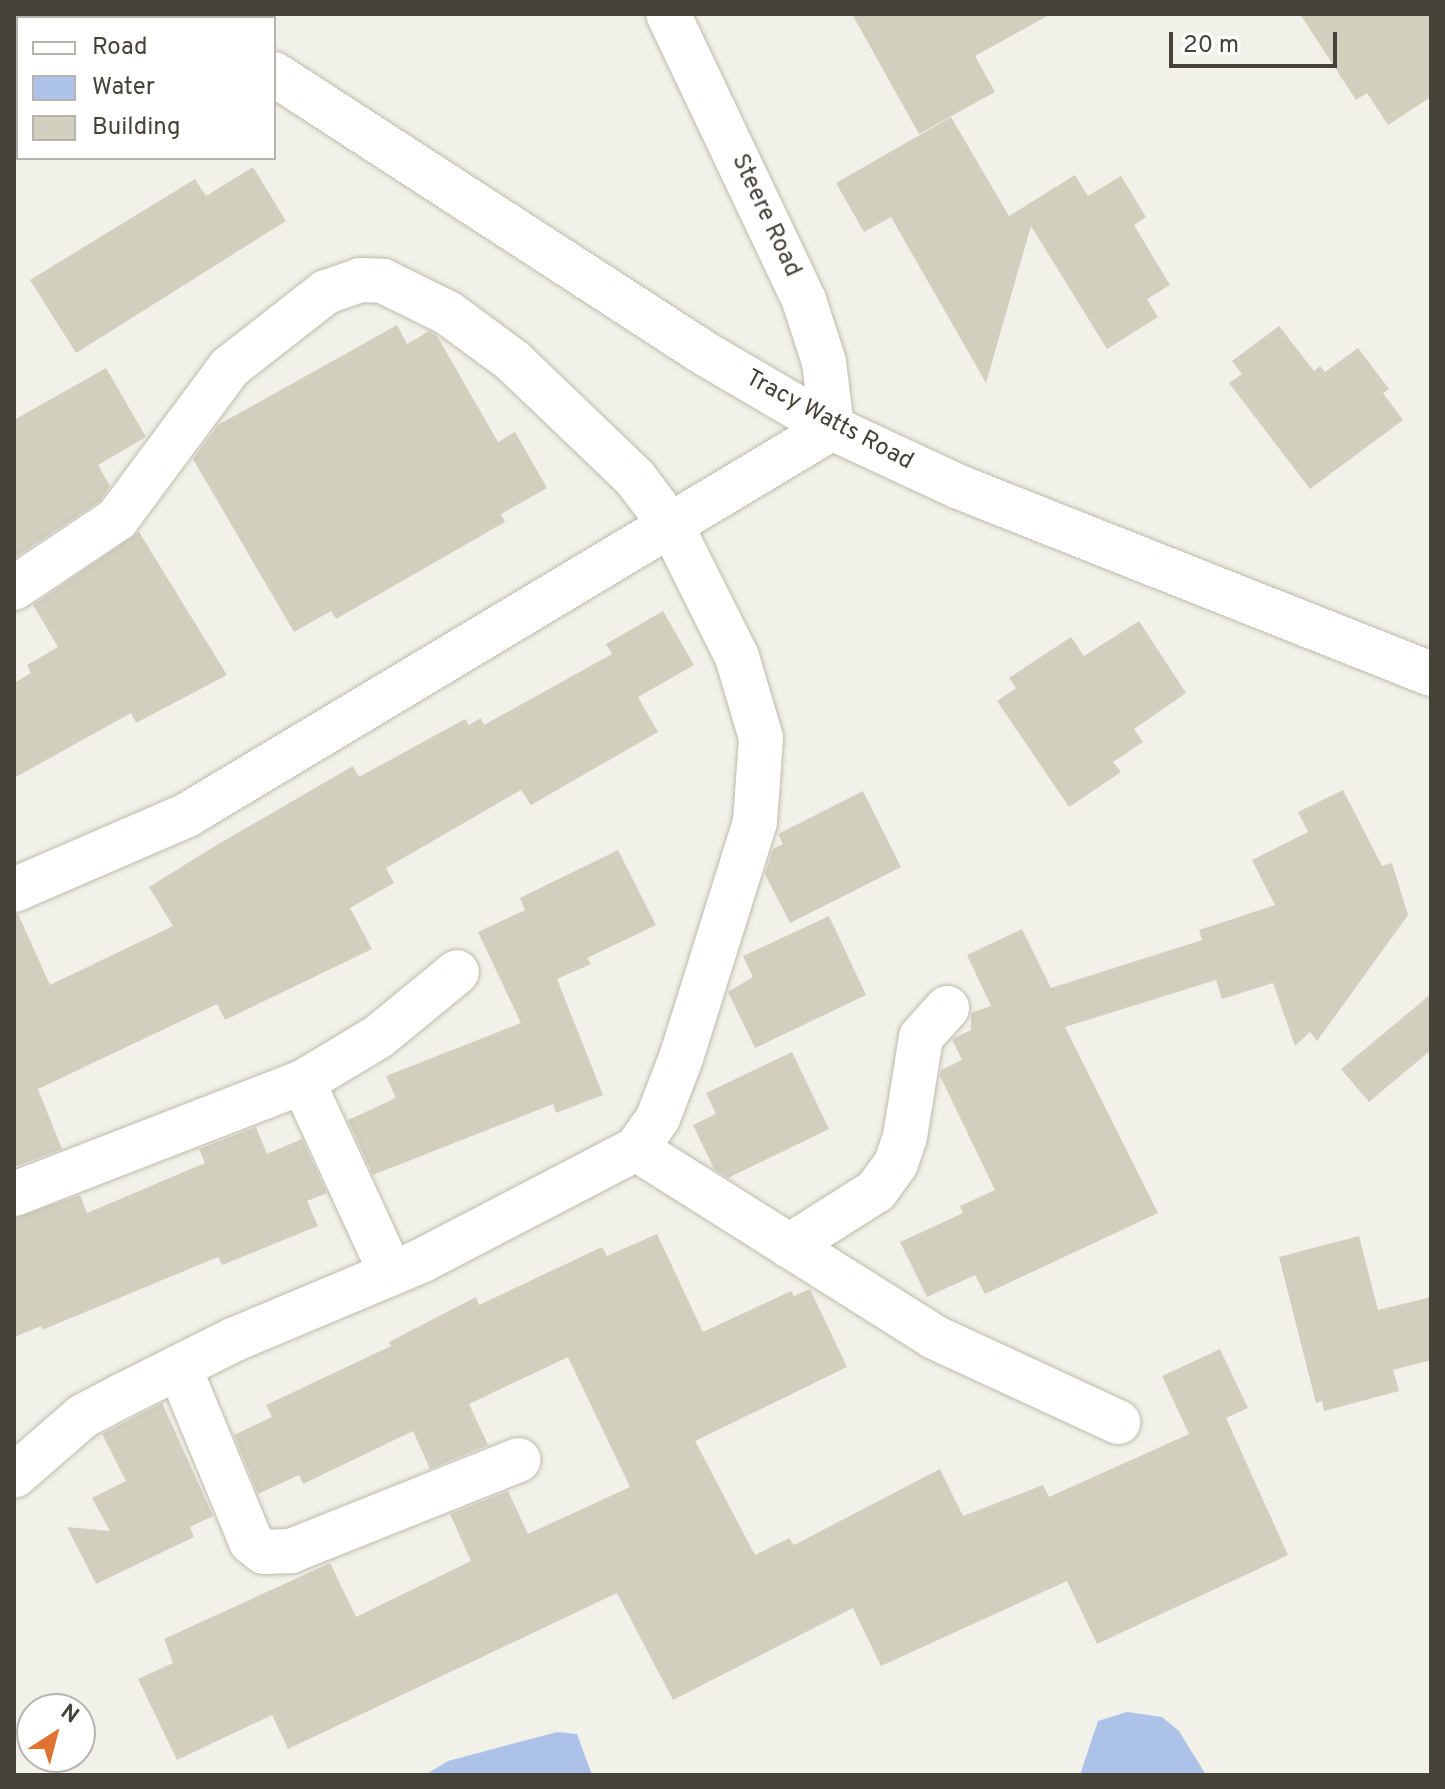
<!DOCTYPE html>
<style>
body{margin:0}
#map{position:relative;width:1445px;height:1789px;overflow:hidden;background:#f2f1e9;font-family:Overpass,sans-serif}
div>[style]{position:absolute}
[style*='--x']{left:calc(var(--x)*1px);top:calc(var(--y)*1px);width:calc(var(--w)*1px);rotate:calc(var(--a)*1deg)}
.water>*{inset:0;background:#acc2e8}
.building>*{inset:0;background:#d2cfbf}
.roads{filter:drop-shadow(0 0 2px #bdbbac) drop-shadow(0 0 2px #bdbbac)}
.minor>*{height:44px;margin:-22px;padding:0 22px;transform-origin:22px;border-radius:22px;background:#fff}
span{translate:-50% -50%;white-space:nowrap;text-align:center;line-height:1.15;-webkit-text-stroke:8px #fff;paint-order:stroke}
.street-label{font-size:24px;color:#454338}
.frame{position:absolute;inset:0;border:16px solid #454338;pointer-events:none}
.legend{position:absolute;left:16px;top:16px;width:260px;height:144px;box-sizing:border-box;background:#fff;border:2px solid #b5b4af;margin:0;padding:10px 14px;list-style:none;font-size:24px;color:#454338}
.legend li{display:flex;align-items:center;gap:16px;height:40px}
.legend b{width:40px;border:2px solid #b5b4af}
.north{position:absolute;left:16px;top:1693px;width:80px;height:80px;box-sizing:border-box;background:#fff;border:2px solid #b5b4af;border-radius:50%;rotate:36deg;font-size:22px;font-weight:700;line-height:32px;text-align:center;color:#454338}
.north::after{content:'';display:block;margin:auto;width:28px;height:36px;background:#e07232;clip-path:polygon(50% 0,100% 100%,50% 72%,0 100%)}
.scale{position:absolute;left:1169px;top:32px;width:168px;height:36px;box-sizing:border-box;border:4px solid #454338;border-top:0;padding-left:10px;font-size:24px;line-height:28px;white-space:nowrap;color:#454338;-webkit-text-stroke:6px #fff;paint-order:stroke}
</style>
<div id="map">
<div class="water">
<div style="clip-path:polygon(1127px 1712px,1162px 1717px,1179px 1731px,1206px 1775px,1080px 1775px,1098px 1721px)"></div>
<div style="clip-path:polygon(557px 1732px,577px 1734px,592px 1775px,425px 1775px,448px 1761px)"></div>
</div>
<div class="building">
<div style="clip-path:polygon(852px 14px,1051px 14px,975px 56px,995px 92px,919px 134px)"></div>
<div style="clip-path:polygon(1300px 14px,1431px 14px,1431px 97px,1388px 125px,1367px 93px,1356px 100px)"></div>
<div style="clip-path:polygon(951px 117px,1009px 216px,1075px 175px,1088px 196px,1121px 176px,1146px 217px,1134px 225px,1170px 285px,1147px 299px,1158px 317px,1107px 349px,1031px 226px,986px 383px,891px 217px,864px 232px,836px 183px)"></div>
<div style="clip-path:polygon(253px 167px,286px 221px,76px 353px,30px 280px,195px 179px,206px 196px)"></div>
<div style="clip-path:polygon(397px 325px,407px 344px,429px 331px,437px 336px,498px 442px,515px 432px,547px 488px,501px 514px,505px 522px,336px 619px,331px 611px,294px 632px,193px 459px,218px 425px)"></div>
<div style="clip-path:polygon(1279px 326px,1314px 371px,1320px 366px,1325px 372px,1358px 348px,1389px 389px,1383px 393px,1403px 420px,1310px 489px,1229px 383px,1242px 374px,1232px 361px)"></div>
<div style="clip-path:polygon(106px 368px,146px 437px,98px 465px,110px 486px,100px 501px,14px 558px,14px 420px)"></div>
<div style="clip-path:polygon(139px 532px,227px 675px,136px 723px,131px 713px,14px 778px,14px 683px,31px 673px,27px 665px,58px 647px,33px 605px)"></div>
<div style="clip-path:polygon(663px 611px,694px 665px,638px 697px,658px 732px,531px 805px,521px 790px,386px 868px,394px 883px,350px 908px,372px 949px,225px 1020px,217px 1004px,38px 1089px,62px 1149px,14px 1167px,14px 915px,18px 914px,50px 985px,173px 926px,149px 887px,215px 846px,353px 766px,359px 777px,465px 719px,469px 725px,481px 718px,484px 725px,612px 654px,606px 644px)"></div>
<div style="clip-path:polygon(1139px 621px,1186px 693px,1134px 729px,1143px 742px,1113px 762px,1121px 772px,1069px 807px,997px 701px,1016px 688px,1009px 678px,1071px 637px,1084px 656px)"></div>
<div style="clip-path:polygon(1343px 790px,1382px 866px,1392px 863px,1408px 915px,1317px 1041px,1310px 1032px,1295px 1046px,1273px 983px,1222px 999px,1216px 980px,1065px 1027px,1158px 1213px,985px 1294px,975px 1275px,927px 1297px,900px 1242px,963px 1213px,960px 1206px,995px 1190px,940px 1076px,941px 1070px,962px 1060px,952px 1039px,971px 1030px,971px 1013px,991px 1006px,967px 955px,1022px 929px,1051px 988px,1202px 940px,1199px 930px,1275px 905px,1252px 860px,1308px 832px,1298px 812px)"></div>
<div style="clip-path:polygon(863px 791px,901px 867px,790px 923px,765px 874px,773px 849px,783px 844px,778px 834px)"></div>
<div style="clip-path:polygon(618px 850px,656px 925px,587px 958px,591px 964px,557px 979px,603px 1095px,556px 1113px,553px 1104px,373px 1175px,348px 1120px,396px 1098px,386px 1076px,521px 1023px,478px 932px,525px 910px,520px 898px)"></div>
<div style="clip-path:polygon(829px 916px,866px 995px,755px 1048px,728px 992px,753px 977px,743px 956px)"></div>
<div style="clip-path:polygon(1431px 994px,1431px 1050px,1369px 1102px,1341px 1069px)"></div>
<div style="clip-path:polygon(792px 1052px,829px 1129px,728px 1178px,714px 1169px,693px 1125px,716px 1114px,706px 1093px)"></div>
<div style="clip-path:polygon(256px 1127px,267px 1154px,302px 1139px,327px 1193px,307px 1201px,318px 1226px,222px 1265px,218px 1257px,42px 1330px,41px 1326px,14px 1337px,14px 1218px,80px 1195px,87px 1213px,205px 1163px,199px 1149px)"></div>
<div style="clip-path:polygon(657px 1234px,703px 1332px,791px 1291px,794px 1296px,810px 1289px,847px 1367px,695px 1441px,755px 1555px,789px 1538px,794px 1545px,940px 1469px,963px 1516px,1043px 1485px,1049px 1497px,1189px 1434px,1162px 1376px,1220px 1349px,1248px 1408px,1226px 1418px,1288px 1555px,1097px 1644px,1067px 1581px,881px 1666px,853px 1608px,673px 1700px,617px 1593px,288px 1749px,272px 1715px,177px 1760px,138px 1679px,173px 1663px,164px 1639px,330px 1563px,356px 1617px,471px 1561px,450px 1514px,508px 1491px,528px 1534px,630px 1487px,568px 1357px,469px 1404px,488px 1445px,430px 1469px,413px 1431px,303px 1484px,299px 1475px,258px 1494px,234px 1435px,272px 1417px,266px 1405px,391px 1346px,389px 1342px,476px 1297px,479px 1305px,602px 1247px,607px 1256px)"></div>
<div style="clip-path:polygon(1359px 1236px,1378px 1310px,1431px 1297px,1431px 1360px,1393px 1370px,1399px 1391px,1324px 1411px,1322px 1401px,1316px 1403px,1279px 1257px)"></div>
<div style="clip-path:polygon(162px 1403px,213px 1516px,190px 1527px,194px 1537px,96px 1584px,67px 1527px,110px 1531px,92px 1498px,126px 1481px,102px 1434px)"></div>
</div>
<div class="roads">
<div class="minor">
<div style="--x:180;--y:14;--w:7;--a:34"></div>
<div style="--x:274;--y:74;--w:513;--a:32.98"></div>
<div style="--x:704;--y:353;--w:148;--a:30.4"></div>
<div style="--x:832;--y:428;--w:140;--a:24.9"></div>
<div style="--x:959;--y:487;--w:508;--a:21.61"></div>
<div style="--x:14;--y:588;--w:124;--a:-33.8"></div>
<div style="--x:117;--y:519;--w:189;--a:-53.4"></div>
<div style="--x:230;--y:367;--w:122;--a:-38"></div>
<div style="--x:326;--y:292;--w:36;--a:-19"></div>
<div style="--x:360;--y:280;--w:23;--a:2"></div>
<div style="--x:383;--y:281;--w:72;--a:26.2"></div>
<div style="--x:448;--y:313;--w:81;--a:36.4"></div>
<div style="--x:513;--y:361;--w:169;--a:43.8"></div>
<div style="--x:635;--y:478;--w:61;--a:52.9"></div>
<div style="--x:672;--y:527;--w:145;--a:63.4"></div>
<div style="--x:737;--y:657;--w:84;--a:73.5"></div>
<div style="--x:761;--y:738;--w:84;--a:94.1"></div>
<div style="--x:755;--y:822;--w:247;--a:107.4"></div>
<div style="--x:681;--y:1058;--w:64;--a:111"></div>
<div style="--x:658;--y:1118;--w:38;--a:125"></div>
<div style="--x:636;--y:1149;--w:242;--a:152.5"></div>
<div style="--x:421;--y:1261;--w:202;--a:157.2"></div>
<div style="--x:235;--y:1339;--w:125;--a:153.4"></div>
<div style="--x:123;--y:1395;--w:45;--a:152.3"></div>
<div style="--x:83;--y:1416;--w:91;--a:139"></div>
<div style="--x:14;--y:890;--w:189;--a:-23.4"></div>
<div style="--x:187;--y:815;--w:752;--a:-30.96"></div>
<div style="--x:832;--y:428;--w:66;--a:-96.9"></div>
<div style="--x:824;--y:362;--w:65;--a:-107.9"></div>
<div style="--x:804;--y:300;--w:317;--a:-115.4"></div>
<div style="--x:303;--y:1082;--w:210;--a:65.3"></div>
<div style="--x:636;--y:1149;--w:352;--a:32.2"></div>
<div style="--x:934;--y:1337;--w:203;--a:24.8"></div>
<div style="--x:14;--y:1194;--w:310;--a:-21.2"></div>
<div style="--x:303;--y:1082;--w:87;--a:-31"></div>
<div style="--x:378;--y:1037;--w:102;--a:-39.4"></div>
<div style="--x:789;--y:1246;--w:103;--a:-32.3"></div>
<div style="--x:876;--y:1191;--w:34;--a:-54"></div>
<div style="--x:896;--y:1163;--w:28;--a:-71"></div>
<div style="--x:905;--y:1137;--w:101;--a:-80.9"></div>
<div style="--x:921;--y:1037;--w:39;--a:-48"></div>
<div style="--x:179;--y:1367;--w:189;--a:67.6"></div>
<div style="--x:251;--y:1542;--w:16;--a:38"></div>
<div style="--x:264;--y:1552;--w:27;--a:-2"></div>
<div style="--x:291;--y:1551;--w:245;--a:-21.8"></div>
</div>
</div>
<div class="street-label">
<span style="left:765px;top:216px;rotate:65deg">Steere Road</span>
<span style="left:829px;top:421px;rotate:28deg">Tracy Watts Road</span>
</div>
<div class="frame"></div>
<ul class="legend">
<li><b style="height:10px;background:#fff"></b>Road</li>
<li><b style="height:22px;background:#acc2e8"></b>Water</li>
<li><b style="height:22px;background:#d2cfbf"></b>Building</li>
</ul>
<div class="north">N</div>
<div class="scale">20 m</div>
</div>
